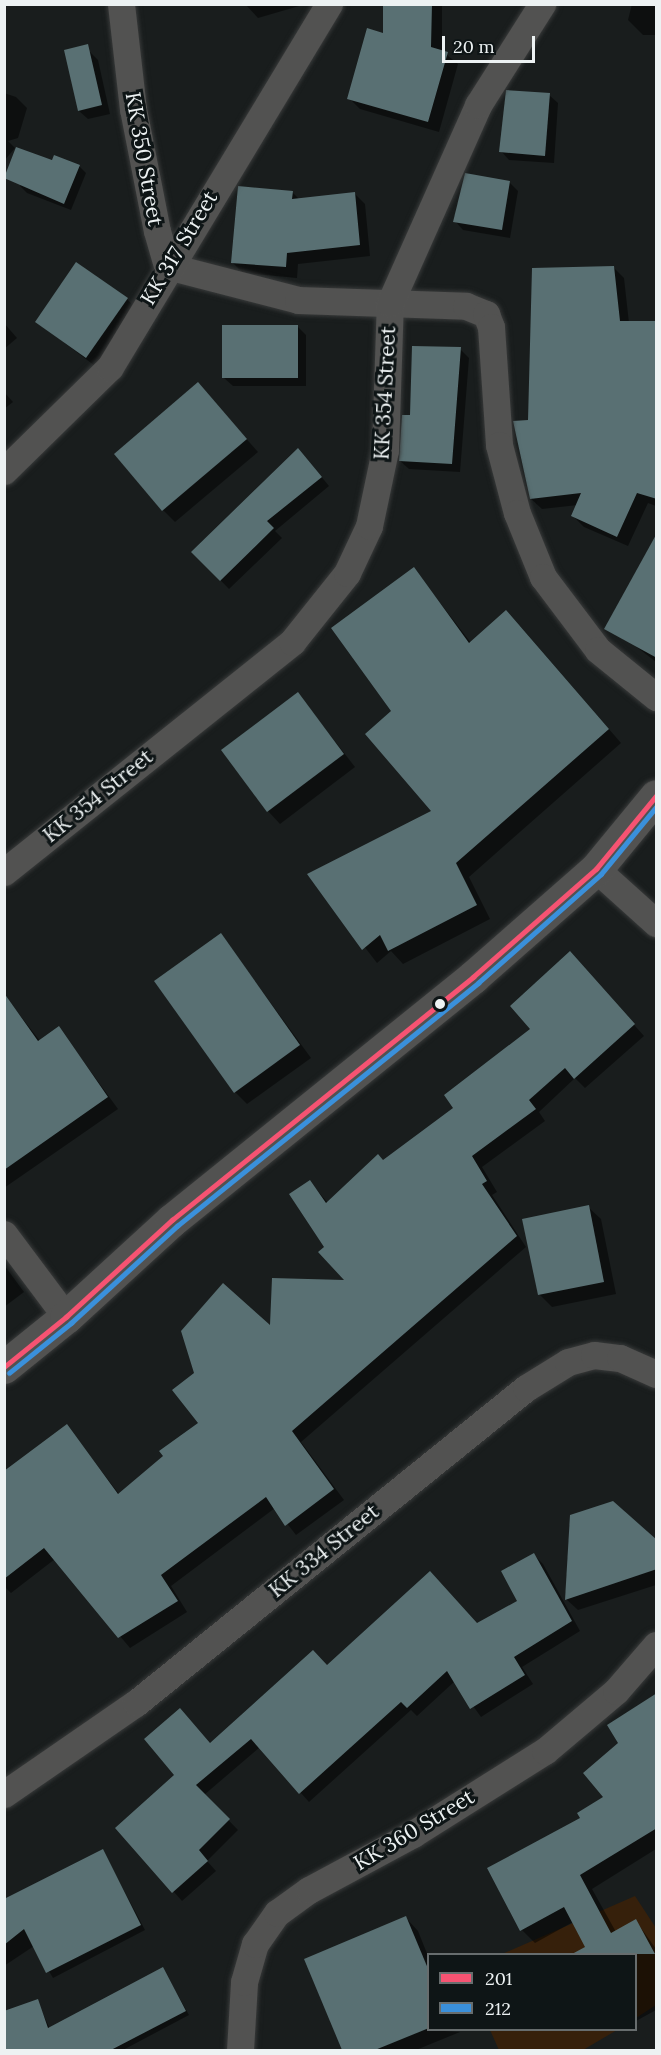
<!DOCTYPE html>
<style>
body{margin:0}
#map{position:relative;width:661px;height:2055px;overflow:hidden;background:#191d1d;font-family:Lora,serif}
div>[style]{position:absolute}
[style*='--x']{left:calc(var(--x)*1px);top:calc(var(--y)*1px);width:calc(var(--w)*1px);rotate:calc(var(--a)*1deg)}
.green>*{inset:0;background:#36200b}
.shadow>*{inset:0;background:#0007}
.building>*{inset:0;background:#597073}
.roads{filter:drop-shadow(0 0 2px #383a3a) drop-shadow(0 0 2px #383a3a)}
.minor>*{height:27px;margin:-13.5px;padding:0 13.5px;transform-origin:13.5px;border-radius:13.5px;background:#525251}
.tertiary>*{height:33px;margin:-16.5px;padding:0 16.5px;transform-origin:16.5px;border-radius:16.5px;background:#525251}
.bus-1>*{height:4.5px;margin:-2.25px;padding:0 2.25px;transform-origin:2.25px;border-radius:2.25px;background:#f65372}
.bus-2>*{height:4.5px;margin:-2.25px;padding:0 2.25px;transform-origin:2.25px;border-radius:2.25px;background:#3a90db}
.dots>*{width:16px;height:16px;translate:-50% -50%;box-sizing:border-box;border:3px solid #0e1516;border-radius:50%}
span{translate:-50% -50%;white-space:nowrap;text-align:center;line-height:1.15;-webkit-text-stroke:6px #0e1516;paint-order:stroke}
.street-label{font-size:21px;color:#edf2f3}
.frame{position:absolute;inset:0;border:6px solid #edf2f3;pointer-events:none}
.legend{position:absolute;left:427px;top:1953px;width:210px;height:78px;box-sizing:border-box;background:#0e1516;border:2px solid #676d6e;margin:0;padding:8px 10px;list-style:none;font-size:18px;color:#edf2f3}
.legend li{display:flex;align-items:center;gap:12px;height:30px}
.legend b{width:30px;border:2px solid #676d6e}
.scale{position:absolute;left:442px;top:36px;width:93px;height:27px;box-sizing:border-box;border:3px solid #edf2f3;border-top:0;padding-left:8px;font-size:18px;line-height:21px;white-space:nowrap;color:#edf2f3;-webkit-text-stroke:4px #0e1516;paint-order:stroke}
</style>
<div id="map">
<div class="green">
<div style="clip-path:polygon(635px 1896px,656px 1928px,656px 2005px,636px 2018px,636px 1954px,502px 1954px)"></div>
<div style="clip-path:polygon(490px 2030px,617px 2030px,583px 2050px,499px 2050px)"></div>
</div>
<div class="shadow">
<div style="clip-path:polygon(245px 4px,306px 4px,258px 18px)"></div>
<div style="clip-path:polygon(384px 4px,442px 4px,442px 51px,458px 64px,439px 132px,360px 109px,349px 98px,384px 35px)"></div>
<div style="clip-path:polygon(632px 4px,656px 4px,656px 35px,643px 35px,628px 20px)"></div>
<div style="clip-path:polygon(90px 52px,98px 60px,110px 114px,88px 119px,79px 111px,73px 85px)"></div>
<div style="clip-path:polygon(4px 93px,16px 97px,27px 108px,18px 138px,8px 141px,15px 148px,4px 161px)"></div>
<div style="clip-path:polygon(549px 95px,558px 103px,554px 163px,509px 160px,501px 151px)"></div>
<div style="clip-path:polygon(36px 156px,79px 166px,86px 173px,71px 210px,27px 193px,20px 186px)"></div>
<div style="clip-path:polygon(509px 182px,518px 191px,510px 238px,463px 230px,455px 221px)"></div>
<div style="clip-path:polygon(292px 192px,299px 199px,354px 193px,365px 204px,370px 256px,298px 264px,297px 278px,243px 273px,232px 262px)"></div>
<div style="clip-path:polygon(614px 268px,624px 278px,629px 323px,656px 445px,656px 506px,648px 503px,628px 546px,584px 527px,573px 516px,578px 505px,542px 509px,531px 499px,530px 422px)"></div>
<div style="clip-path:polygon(127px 299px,139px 312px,99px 369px,37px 322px)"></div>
<div style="clip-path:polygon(4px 323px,17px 338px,4px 349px)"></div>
<div style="clip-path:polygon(298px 327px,306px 335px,306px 386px,233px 386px,224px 378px)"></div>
<div style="clip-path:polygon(460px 349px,469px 358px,460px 472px,409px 469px,400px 461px)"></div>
<div style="clip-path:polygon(198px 384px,258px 452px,175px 522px,163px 510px)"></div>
<div style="clip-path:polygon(4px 392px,13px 402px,4px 409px)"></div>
<div style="clip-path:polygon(306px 458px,329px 486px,275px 531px,282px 538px,229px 589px,193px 552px)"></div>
<div style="clip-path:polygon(414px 569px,471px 643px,520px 626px,621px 743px,469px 877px,490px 919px,403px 964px,391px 951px,377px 963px,309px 875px,433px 811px,393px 711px)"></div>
<div style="clip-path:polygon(656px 607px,656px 662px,633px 644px)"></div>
<div style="clip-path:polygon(298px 694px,355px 767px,280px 824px,268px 811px)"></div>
<div style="clip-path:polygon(221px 935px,311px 1058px,247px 1104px,235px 1092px)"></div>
<div style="clip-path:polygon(580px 964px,644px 1036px,585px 1088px,575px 1078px,539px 1112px,545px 1121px,482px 1167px,497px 1192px,492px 1195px,526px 1247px,301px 1442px,344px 1500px,296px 1535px,275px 1508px,171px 1586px,187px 1612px,130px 1648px,55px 1559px,11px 1593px,4px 1586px,4px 1473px,67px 1426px,119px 1494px,165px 1456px,200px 1423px,272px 1328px,347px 1281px,326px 1247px,310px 1182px,328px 1203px,455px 1108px,532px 1029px)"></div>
<div style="clip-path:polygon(8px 1000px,40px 1041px,59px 1028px,118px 1109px,4px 1188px,4px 1003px)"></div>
<div style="clip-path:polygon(588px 1207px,601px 1219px,616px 1294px,552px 1307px,539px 1294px)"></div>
<div style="clip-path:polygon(4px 1265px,24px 1292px,4px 1307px)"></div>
<div style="clip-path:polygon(656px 1542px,656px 1585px,578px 1610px,566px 1599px)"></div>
<div style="clip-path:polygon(534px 1555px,543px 1564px,580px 1631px,522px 1667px,533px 1684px,481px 1717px,455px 1681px,417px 1716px,411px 1710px,309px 1802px,260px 1747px,204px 1795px,238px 1830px,207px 1861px,216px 1871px,182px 1901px,117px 1828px,210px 1744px,327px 1667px,477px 1625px,519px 1602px)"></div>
<div style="clip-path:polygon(656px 1695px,656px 1849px,592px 1889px,616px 1932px,636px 1921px,656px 1949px,656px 2010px,636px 2021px,636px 1954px,590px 1954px,573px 1922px,535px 1943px,522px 1930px,489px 1869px,582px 1818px,606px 1797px,620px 1744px)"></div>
<div style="clip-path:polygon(103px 1851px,145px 1930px,53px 1978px,34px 1946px,4px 1966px,4px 1901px)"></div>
<div style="clip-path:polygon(406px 1918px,418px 1931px,428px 1956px,428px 2030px,460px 2032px,416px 2050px,344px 2050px,306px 1960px)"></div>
<div style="clip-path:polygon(163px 1969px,189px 2015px,123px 2050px,4px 2050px,4px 2012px,37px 2001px,50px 2029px)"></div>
</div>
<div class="building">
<div style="clip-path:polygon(383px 4px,432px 4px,431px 47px,448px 52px,428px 122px,347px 99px,367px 28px,383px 33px)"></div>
<div style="clip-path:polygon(88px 44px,102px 105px,78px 111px,64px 50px)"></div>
<div style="clip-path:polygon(506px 90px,550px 93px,545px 156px,499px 152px)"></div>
<div style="clip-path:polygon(16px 147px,52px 160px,54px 155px,80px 165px,64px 204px,4px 178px)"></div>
<div style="clip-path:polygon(465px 173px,510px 181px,502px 230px,453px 222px)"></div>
<div style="clip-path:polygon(238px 186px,293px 191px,292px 199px,355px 192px,360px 245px,287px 253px,286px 267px,231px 263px)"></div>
<div style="clip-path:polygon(76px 262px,128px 298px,86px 358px,35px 322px)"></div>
<div style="clip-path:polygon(614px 266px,620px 321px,657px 321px,657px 499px,637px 493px,617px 537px,571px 516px,581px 493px,530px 499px,513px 421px,528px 420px,532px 268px)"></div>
<div style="clip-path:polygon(222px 325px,298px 325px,298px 378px,222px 378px)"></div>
<div style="clip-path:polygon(412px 346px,461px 347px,452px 464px,399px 461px,402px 415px,410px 415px)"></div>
<div style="clip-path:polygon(198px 382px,247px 439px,162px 511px,114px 454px)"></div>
<div style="clip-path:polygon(298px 448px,322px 477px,267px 521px,274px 528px,220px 581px,191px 552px)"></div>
<div style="clip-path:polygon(657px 533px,657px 658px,604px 629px)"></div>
<div style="clip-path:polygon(414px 567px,469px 643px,506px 610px,609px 729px,456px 863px,477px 905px,388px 951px,380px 935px,362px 950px,307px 874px,431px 811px,365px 734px,391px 711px,331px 628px)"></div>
<div style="clip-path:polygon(298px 692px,344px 754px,267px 812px,221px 750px)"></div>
<div style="clip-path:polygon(221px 933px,300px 1045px,234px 1093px,154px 981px)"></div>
<div style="clip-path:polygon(570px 951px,635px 1024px,574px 1079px,565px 1068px,529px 1100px,536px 1109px,472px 1156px,487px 1181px,482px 1184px,517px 1236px,292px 1431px,334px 1489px,285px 1526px,266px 1497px,161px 1575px,178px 1601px,118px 1638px,44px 1548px,4px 1579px,4px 1471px,67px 1424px,118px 1494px,163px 1456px,159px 1451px,198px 1423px,172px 1390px,194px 1373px,181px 1331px,223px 1283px,270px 1325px,272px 1278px,344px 1280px,318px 1252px,324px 1247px,289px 1194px,310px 1180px,326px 1203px,378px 1154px,383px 1160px,453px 1108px,444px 1095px,530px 1029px,510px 1006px)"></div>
<div style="clip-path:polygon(4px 993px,38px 1041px,59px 1026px,108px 1097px,4px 1170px)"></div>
<div style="clip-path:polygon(589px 1205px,604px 1282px,538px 1295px,522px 1219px)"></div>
<div style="clip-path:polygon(613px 1501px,657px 1540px,657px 1569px,565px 1600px,570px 1515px)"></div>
<div style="clip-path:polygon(534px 1553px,572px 1621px,514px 1657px,525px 1675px,470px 1709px,447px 1671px,407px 1708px,401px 1702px,299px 1794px,251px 1739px,196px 1785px,230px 1819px,199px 1850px,208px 1861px,172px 1893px,115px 1828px,174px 1775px,144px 1739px,180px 1708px,210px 1743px,313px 1650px,327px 1665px,430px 1571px,477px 1623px,517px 1601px,501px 1571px)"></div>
<div style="clip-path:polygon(657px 1693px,657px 1828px,580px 1875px,611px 1933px,636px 1919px,655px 1954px,572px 1954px,585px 1947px,564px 1907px,520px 1931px,487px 1868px,580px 1818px,577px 1813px,603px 1797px,583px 1773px,618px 1743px,607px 1725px)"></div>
<div style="clip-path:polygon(103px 1849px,141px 1925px,46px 1973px,24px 1929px,4px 1945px,4px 1899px)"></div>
<div style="clip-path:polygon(406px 1916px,429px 1971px,429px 2028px,375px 2050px,342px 2050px,304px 1959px)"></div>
<div style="clip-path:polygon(163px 1967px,186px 2011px,111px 2050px,4px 2050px,4px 2011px,38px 1999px,48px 2028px)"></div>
</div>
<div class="roads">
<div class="minor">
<div style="--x:121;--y:4;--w:106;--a:83.5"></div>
<div style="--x:133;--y:109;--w:124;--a:78.9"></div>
<div style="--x:157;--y:231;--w:36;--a:74"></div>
<div style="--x:167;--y:266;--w:135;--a:14.5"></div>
<div style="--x:298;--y:300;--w:168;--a:2"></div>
<div style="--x:466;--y:306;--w:22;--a:22"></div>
<div style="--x:486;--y:314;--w:14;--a:69"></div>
<div style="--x:491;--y:327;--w:118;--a:86.1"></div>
<div style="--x:499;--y:445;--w:70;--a:75.2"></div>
<div style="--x:517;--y:513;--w:69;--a:67.9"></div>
<div style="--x:543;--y:577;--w:91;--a:53"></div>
<div style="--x:598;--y:650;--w:75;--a:39"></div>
<div style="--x:4;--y:471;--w:148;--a:-44.5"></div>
<div style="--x:110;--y:367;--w:424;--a:-58.9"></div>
<div style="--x:596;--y:869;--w:81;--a:42"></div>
<div style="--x:4;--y:872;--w:369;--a:-38.6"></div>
<div style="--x:292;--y:642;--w:88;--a:-51.4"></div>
<div style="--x:347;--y:573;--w:52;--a:-64.9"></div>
<div style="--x:369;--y:526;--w:78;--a:-78.1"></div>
<div style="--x:385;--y:450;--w:147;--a:-88.1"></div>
<div style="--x:390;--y:303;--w:217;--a:-66"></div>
<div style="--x:478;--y:105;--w:120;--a:-57.6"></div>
<div style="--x:4;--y:1234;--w:104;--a:53.2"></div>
<div style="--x:4;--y:1794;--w:160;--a:-34.6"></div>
<div style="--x:136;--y:1703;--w:501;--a:-38.93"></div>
<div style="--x:526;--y:1388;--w:49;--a:-31.8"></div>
<div style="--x:568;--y:1362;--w:27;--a:-15"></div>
<div style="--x:594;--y:1355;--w:26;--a:7"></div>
<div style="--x:620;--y:1358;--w:39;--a:24"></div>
<div style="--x:240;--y:2050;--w:68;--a:-86.6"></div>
<div style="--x:244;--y:1982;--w:40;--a:-74"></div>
<div style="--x:255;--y:1944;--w:38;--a:-55"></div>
<div style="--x:277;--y:1913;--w:39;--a:-36"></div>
<div style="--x:309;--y:1890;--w:118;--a:-28.3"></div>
<div style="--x:413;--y:1834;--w:156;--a:-32.2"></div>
<div style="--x:545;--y:1751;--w:93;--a:-40.2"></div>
<div style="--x:616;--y:1691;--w:61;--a:-49"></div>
</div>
<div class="tertiary">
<div style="--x:4;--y:1367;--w:80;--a:-38.9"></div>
<div style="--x:66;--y:1317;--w:144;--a:-42.5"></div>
<div style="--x:172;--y:1220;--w:387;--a:-38.9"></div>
<div style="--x:473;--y:977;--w:164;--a:-41.3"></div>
<div style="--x:596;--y:869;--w:94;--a:-50.6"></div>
</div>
</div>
<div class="bus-1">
<div style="--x:4;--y:1367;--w:80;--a:-38.9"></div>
<div style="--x:66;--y:1317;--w:144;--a:-42.5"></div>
<div style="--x:172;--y:1220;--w:387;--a:-38.9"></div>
<div style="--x:473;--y:977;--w:164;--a:-41.3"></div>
<div style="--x:596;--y:869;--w:94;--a:-50.6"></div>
</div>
<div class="bus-2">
<div style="--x:9;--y:1373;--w:80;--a:-38.9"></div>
<div style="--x:71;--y:1323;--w:144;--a:-42.5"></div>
<div style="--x:177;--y:1226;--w:387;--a:-38.9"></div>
<div style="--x:478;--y:983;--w:164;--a:-41.5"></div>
<div style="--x:601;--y:874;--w:87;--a:-50.6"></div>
</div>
<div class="dots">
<div style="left:440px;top:1004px;background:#edf2f3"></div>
</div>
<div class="street-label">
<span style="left:144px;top:159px;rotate:80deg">KK 350 Street</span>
<span style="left:179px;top:248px;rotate:-59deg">KK 317 Street</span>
<span style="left:385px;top:393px;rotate:-87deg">KK 354 Street</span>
<span style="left:98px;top:796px;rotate:-39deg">KK 354 Street</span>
<span style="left:324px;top:1551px;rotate:-39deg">KK 334 Street</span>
<span style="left:414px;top:1830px;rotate:-31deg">KK 360 Street</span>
</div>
<div class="frame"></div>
<ul class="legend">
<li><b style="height:8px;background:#f65372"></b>201</li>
<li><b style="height:8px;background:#3a90db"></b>212</li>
</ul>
<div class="scale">20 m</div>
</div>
